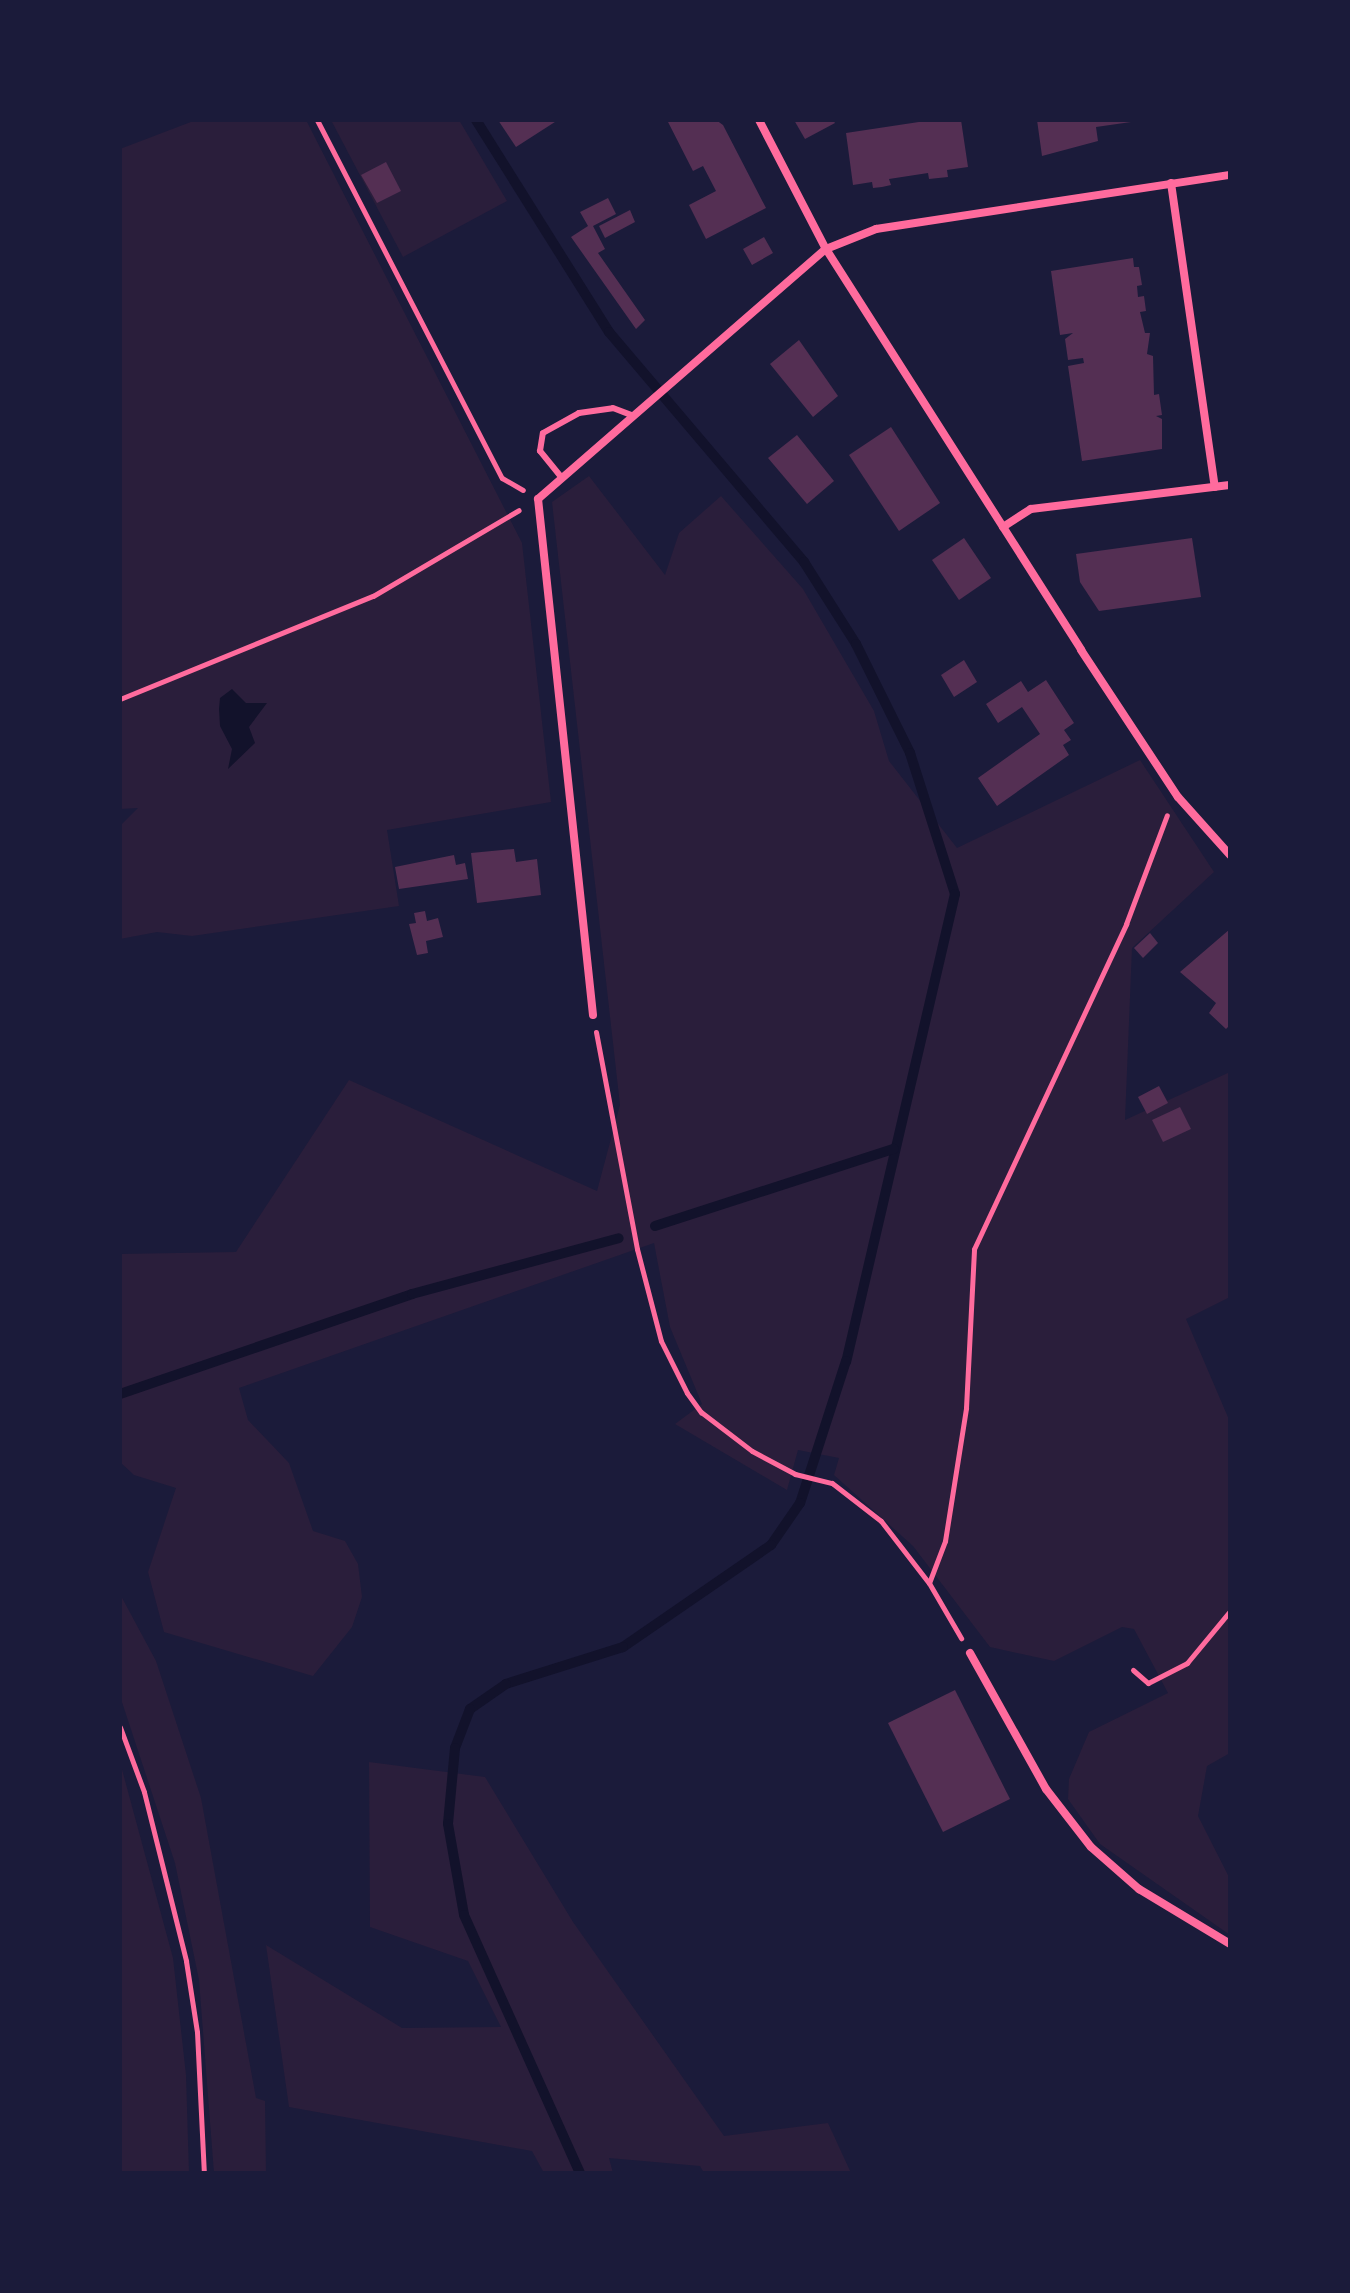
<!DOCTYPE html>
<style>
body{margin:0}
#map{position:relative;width:1350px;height:2293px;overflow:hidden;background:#1b1b3a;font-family:"DejaVu Sans",sans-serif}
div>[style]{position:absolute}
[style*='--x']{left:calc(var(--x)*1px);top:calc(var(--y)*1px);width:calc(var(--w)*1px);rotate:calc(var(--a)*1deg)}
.green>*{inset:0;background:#2a1e3b}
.water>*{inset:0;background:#12122b}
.stream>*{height:10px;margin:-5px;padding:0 5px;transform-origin:5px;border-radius:5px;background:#12122b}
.building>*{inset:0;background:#542f53}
.path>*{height:5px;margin:-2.5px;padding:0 2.5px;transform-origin:2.5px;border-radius:2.5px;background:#ff6b9d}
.service>*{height:6px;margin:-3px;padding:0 3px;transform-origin:3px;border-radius:3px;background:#ff6b9d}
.minor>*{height:8px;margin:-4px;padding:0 4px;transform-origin:4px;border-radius:4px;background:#ff6b9d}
span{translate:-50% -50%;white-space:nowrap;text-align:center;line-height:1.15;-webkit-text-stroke:6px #1b1b3a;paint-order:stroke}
.frame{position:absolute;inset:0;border:122px solid #1b1b3a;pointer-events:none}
</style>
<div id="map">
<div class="green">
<div style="clip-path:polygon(196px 120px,306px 120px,522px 543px,551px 802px,387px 830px,399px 906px,192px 936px,157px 932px,120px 939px,120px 826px,138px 808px,120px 809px,120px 149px)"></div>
<div style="clip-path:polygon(331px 120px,459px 120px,507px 201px,403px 257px)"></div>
<div style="clip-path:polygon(589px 476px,665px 575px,679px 533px,721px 496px,803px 589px,874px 711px,889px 761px,957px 848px,1140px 760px,1214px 872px,1132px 948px,1125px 1120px,1230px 1072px,1230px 1297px,1186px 1319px,1230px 1422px,1230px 1753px,1207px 1766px,1198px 1816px,1230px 1879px,1230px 1935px,1100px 1844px,1068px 1799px,1069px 1779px,1089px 1732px,1168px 1693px,1134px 1629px,1122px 1627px,1054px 1661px,990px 1647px,913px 1546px,834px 1475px,839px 1458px,798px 1450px,787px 1490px,675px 1424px,702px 1404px,670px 1327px,654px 1243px,239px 1388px,248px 1420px,289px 1463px,313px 1531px,345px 1541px,358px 1564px,362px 1597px,352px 1627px,313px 1676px,164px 1632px,148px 1572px,176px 1488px,134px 1475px,120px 1462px,120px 1254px,236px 1252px,349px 1080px,597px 1191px,620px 1105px,552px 502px)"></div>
<div style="clip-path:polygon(120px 1594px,156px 1661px,201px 1798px,256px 2098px,265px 2101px,266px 2173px,214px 2173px,199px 1980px,175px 1863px,120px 1696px)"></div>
<div style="clip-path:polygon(120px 1762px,173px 1958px,186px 2075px,189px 2173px,120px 2173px)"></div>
<div style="clip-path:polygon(369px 1762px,485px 1777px,573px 1922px,724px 2136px,828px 2123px,851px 2173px,704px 2173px,700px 2166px,609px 2158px,613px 2173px,544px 2173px,532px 2151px,289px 2107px,266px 1945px,402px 2028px,501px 2027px,468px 1961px,370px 1927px)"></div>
</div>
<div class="water">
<div style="clip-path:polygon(232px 689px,246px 703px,267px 703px,249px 727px,255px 743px,228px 769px,232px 749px,220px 726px,219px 709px,220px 698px)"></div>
</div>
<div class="stream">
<div style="--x:476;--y:120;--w:250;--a:57.9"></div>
<div style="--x:609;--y:332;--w:302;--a:49.7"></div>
<div style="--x:804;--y:562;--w:97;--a:57.6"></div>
<div style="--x:856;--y:644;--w:122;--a:63.6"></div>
<div style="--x:910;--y:753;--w:148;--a:72.3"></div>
<div style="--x:955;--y:894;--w:480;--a:103.1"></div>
<div style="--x:846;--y:1361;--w:149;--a:107.9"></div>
<div style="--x:800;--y:1503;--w:51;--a:124.6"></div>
<div style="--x:771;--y:1545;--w:180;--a:145.4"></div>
<div style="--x:623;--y:1647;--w:123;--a:162.5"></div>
<div style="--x:506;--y:1684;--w:44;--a:145.2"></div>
<div style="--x:470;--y:1709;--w:42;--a:111"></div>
<div style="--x:455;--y:1748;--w:76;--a:95.3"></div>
<div style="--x:448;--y:1824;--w:92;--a:80"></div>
<div style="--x:464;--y:1915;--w:283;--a:65.8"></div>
<div style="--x:655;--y:1226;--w:251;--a:-17.9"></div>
<div style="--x:120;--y:1394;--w:309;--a:-18.9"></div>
<div style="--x:412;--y:1294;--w:214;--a:-15.1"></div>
</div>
<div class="building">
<div style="clip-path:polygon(498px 120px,558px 120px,516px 147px)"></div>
<div style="clip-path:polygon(667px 120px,716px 120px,723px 125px,766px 208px,706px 239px,689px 205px,716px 191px,703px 166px,693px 171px)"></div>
<div style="clip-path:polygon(794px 120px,833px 120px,835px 123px,805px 139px)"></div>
<div style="clip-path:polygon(932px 120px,961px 120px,968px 167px,947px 170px,948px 177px,929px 179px,928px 173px,889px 179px,891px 185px,882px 187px,873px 188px,872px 182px,853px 185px,846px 133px)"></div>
<div style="clip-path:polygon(1037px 120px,1131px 120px,1131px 122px,1096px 127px,1098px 141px,1042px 156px)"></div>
<div style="clip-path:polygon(386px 162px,401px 191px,377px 203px,361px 175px)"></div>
<div style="clip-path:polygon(608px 198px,616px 214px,593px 226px,605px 249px,598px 253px,645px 320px,636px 329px,571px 237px,588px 226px,580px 212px)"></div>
<div style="clip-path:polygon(630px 210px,635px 222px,605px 238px,599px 226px)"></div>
<div style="clip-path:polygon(764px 237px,773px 253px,752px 265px,743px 249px)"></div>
<div style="clip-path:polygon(1133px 258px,1134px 267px,1139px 267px,1142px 285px,1137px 286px,1138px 297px,1144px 296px,1146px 311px,1140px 312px,1145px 333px,1150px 333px,1147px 354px,1153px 356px,1154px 395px,1159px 394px,1162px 415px,1156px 416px,1162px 419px,1162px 449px,1082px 461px,1068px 366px,1084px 363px,1083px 358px,1068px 360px,1065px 339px,1073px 333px,1060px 335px,1051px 271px)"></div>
<div style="clip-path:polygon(799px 340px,838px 396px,813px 417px,770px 364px)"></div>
<div style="clip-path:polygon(891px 427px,940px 503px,899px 531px,849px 455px)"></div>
<div style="clip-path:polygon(797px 435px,834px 481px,807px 504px,768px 458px)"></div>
<div style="clip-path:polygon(964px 538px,991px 578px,959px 600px,932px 560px)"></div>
<div style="clip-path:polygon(1192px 538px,1201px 597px,1099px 611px,1080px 582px,1076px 554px)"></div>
<div style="clip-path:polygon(964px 660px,977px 682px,954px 697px,941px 675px)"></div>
<div style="clip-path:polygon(1046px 680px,1074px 723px,1064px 730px,1071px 740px,1063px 745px,1069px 755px,997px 806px,978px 778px,1040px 734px,1022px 707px,998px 723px,986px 704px,1021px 681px,1028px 692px)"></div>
<div style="clip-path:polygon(514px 849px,516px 862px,537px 859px,541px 895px,477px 903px,471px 853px)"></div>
<div style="clip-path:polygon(454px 855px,456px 865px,465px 863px,468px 879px,399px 889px,395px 867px)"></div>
<div style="clip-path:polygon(425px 911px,427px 921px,438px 918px,443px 937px,426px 941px,428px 953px,417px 955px,409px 924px,416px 923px,414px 913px)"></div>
<div style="clip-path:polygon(1230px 929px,1230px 1025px,1226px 1029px,1209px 1013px,1216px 1003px,1180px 972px)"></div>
<div style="clip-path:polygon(1150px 933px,1158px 943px,1143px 958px,1134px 948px)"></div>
<div style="clip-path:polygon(1159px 1086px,1168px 1103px,1147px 1114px,1138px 1097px)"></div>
<div style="clip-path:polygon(1180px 1107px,1191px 1129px,1163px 1142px,1152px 1120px)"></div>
<div style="clip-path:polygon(955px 1690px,1010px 1799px,943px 1832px,888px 1723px)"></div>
</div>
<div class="path">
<div style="--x:317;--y:120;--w:403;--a:62.7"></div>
<div style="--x:502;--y:478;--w:24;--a:30"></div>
<div style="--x:120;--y:699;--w:273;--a:-22.2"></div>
<div style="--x:373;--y:596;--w:169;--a:-30.5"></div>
<div style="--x:596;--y:1032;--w:221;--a:79.3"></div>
<div style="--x:637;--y:1249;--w:95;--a:75.4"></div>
<div style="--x:661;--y:1341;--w:58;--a:63.4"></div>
<div style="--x:687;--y:1393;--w:24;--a:54"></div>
<div style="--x:701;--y:1412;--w:64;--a:37.4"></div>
<div style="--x:752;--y:1451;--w:49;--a:28.1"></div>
<div style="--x:795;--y:1474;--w:38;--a:14"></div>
<div style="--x:832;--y:1483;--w:62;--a:37.8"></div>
<div style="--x:881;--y:1521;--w:78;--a:52.3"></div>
<div style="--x:929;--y:1583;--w:64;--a:59.8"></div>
<div style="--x:929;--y:1583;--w:45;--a:-69.1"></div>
<div style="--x:945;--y:1541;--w:135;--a:-81"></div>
<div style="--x:966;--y:1408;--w:159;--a:-87.1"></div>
<div style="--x:974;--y:1249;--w:359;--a:-64.9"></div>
<div style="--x:1126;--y:924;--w:116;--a:-69.4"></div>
<div style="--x:1133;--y:1670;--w:20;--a:41"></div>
<div style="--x:1148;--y:1683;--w:44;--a:-27.1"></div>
<div style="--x:1187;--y:1663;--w:67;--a:-50.4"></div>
<div style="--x:120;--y:1727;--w:69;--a:69.7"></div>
<div style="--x:144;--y:1792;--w:174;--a:76"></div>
<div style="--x:186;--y:1961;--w:72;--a:81.2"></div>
<div style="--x:197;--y:2032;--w:141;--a:87.2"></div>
</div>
<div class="service">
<div style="--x:562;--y:478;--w:35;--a:-129"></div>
<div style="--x:540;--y:451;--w:18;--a:-81"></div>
<div style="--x:543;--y:433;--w:41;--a:-29.1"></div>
<div style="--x:579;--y:413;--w:34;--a:-8"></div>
<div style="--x:613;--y:408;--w:22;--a:21"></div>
</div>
<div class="minor">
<div style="--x:759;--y:120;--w:145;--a:62.6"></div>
<div style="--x:826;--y:249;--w:475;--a:57.5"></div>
<div style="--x:1081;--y:650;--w:176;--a:56.6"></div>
<div style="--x:1178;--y:797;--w:78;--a:48.1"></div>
<div style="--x:1171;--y:183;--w:307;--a:81.8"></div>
<div style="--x:1003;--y:527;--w:33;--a:-33"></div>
<div style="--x:1031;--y:509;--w:200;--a:-6.9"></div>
<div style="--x:593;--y:1015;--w:519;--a:-96.08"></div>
<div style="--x:538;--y:499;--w:381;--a:-41"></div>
<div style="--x:826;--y:249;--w:54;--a:-21.8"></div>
<div style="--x:876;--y:229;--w:358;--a:-8.7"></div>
<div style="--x:970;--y:1653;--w:156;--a:60.8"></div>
<div style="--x:1046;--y:1789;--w:73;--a:52.2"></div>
<div style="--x:1091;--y:1847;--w:64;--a:41.2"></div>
<div style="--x:1139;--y:1889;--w:106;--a:31.1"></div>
</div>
<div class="frame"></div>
</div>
